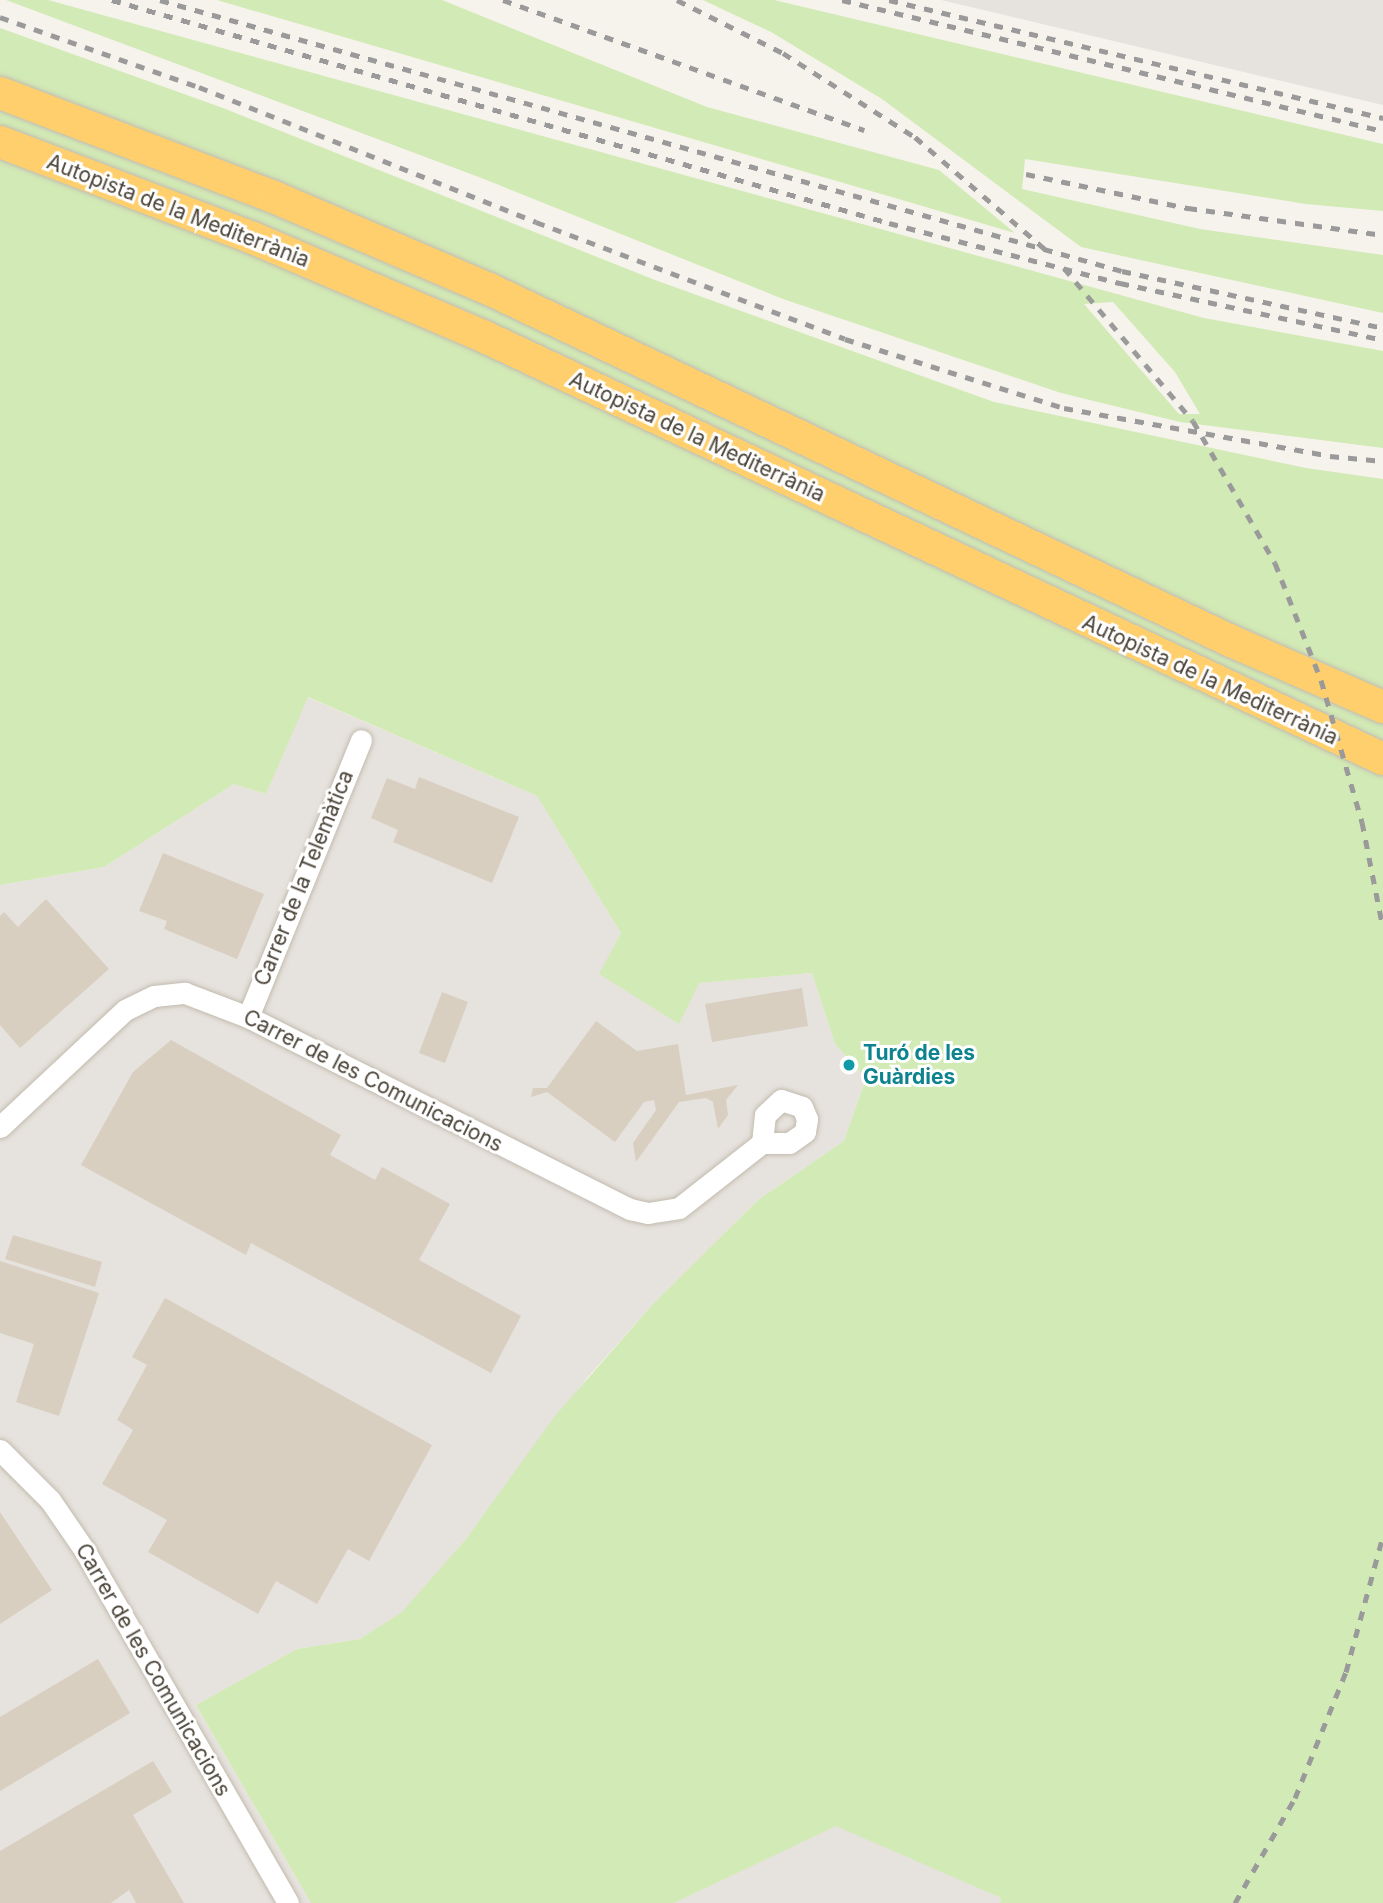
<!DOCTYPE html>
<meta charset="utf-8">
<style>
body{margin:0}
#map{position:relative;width:1383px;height:1903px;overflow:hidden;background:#f6f3ec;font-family:Inter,sans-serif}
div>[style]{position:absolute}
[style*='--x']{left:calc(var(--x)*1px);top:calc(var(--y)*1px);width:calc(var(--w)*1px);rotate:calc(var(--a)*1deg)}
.industrial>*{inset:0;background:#e6e2dd}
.green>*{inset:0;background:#d2eab5}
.building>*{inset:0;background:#d8cfc1}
.roads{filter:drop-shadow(0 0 2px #c2bbae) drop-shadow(0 0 2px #c2bbae)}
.minor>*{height:21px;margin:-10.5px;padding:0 10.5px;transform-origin:10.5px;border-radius:10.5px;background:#fff}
.highway>*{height:32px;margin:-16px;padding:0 16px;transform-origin:16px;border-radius:16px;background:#ffcf6e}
.rail>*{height:5px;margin-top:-2.5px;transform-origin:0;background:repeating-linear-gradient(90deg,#9a9a9a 0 9px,transparent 0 18px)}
.dots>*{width:19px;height:19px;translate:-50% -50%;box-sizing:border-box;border:4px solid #fff;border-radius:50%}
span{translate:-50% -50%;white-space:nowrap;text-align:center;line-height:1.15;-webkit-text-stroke:6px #fff;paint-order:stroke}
.street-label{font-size:21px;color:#4b4439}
.culture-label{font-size:21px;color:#0d838f;font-weight:700}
.left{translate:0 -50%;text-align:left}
</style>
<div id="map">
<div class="industrial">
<div style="clip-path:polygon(941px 0,1383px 0,1383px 105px)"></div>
<div style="clip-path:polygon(307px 697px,537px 796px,621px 933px,600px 974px,699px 983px,812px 973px,835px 1044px,866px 1078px,844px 1141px,758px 1200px,653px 1304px,587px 1378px,466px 1539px,402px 1613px,360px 1639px,297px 1649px,196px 1705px,311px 1903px,0 1903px,0 885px,104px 867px,234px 784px,266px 794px)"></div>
<div style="clip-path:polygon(836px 1825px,1001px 1898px,1000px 1903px,674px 1903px)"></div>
</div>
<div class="green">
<div style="clip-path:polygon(evenodd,6px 0,48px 0,1204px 318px,1383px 351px,1383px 448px,1180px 422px,1061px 393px,783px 299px,484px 179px,6px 0,1113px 302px,1175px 372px,1200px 414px,1179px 414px,1084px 304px,1113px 302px)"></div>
<div style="clip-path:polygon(217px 0,442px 0,707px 107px,939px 170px,1015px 233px)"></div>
<div style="clip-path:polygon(703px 0,774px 0,1383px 144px,1383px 211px,1306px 204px,1025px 159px,1022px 189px,1200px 229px,1383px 255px,1383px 313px,1081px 247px,882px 99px,771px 32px)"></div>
<div style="clip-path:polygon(0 28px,223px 108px,655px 280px,994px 402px,1306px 468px,1383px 479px,1383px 1903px,1000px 1903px,1001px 1898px,836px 1826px,674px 1903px,311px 1903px,196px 1705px,297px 1649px,360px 1639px,402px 1612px,466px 1539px,555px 1416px,653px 1304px,758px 1200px,844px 1141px,866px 1078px,835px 1044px,812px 973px,699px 983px,679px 1024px,599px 974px,621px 933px,537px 796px,308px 697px,266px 794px,234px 784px,104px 867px,0 885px)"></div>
</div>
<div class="building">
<div style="clip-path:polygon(419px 777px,519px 817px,492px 883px,393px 842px,398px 830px,371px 818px,387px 778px,415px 789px)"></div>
<div style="clip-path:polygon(163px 853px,264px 894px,237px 959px,164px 929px,167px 921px,139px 911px)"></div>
<div style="clip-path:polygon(46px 899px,109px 969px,20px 1048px,0 1025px,0 916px,4px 912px,18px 927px)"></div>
<div style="clip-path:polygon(802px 988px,808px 1026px,712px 1042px,705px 1004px)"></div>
<div style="clip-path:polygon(442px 992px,468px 1002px,445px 1063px,419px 1053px)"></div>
<div style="clip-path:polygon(596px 1021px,637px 1051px,678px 1044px,686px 1095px,738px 1085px,726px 1100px,728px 1115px,718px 1129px,713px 1102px,706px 1098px,679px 1102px,636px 1162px,633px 1143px,656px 1110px,654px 1100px,644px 1102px,615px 1142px,547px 1092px,531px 1097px,533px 1088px,547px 1088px)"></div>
<div style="clip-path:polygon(171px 1040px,341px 1135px,330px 1155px,375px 1180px,382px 1167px,450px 1204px,419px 1260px,521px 1316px,491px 1373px,251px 1243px,246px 1255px,81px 1165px,133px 1072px)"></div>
<div style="clip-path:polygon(13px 1235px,102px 1262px,95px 1287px,5px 1259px)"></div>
<div style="clip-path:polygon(0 1261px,99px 1293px,59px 1416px,16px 1402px,34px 1344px,0 1333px)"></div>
<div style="clip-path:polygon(165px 1298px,432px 1445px,369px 1561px,348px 1549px,317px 1604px,276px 1581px,258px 1614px,148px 1552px,167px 1520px,102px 1484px,133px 1430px,117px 1420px,147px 1365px,132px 1357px)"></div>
<div style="clip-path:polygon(0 1512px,52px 1590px,0 1624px)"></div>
<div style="clip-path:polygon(98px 1659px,130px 1713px,0 1791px,0 1717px)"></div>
<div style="clip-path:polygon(153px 1761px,172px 1792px,133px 1815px,184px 1903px,136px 1903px,129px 1890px,111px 1903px,0 1903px,0 1851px)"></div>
</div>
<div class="roads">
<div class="minor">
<div style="--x:248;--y:1017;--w:299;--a:-67.8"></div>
<div style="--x:781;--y:1100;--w:22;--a:18"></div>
<div style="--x:802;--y:1107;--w:13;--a:67"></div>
<div style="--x:807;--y:1119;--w:13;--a:99"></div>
<div style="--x:805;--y:1132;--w:19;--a:145"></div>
<div style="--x:789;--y:1143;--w:27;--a:180"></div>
<div style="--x:762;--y:1143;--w:28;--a:-84"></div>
<div style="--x:765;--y:1115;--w:22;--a:-43"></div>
<div style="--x:0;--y:1127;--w:171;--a:-43.1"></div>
<div style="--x:125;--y:1010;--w:32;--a:-26"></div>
<div style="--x:154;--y:996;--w:31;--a:-6"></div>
<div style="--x:185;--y:993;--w:67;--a:20.9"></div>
<div style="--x:248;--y:1017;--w:428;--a:26.7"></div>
<div style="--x:630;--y:1209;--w:18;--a:13"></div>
<div style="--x:648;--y:1213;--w:31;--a:-9"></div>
<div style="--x:679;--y:1208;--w:105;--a:-38.1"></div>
<div style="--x:0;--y:1450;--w:71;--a:45"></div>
<div style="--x:50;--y:1500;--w:62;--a:55.5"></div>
<div style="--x:85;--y:1551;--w:406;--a:60"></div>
</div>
<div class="highway">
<div style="--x:0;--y:93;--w:293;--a:20.8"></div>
<div style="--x:274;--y:197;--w:234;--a:23.2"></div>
<div style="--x:489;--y:289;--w:821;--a:25.38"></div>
<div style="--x:1231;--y:641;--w:166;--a:23.5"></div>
<div style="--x:0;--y:142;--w:271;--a:20.8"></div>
<div style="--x:253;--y:238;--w:252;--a:23.1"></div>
<div style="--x:485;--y:337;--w:992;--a:25.17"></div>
</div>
</div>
<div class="rail">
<div style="--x:112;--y:0;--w:808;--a:16.01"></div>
<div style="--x:889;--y:223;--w:239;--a:14.6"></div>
<div style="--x:1120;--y:283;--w:269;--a:12.2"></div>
<div style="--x:160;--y:0;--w:999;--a:15.73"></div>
<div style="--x:1122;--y:271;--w:267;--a:12.3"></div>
<div style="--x:503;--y:0;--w:384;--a:19.8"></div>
<div style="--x:677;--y:0;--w:119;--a:26.6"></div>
<div style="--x:783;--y:53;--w:156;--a:32.5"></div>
<div style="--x:915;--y:137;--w:174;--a:40.8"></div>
<div style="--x:842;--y:0;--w:557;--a:13.61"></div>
<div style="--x:889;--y:0;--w:508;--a:13.43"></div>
<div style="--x:0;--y:17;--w:211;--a:19.4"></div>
<div style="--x:199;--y:87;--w:363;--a:21.8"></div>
<div style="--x:536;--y:222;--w:330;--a:20.7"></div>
<div style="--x:845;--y:339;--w:230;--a:17.5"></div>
<div style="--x:1064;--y:408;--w:270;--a:10.2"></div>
<div style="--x:1330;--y:456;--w:53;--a:5.4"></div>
<div style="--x:1026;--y:174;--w:166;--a:11.9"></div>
<div style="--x:1188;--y:208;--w:197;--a:7.9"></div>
<div style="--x:1064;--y:268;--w:200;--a:49.9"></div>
<div style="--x:1193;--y:421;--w:164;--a:60"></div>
<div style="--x:1275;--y:563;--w:126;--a:68.5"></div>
<div style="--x:1321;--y:680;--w:148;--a:73.9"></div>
<div style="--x:1362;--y:822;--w:108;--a:78.8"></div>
<div style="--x:1235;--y:1903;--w:121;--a:-60.3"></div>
<div style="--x:1295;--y:1798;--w:136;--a:-68"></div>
<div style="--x:1346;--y:1672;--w:141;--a:-74.8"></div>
</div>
<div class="dots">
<div style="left:849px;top:1065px;background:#0f9aa8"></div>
</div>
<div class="street-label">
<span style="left:178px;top:211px;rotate:21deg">Autopista de la Mediterrània</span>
<span style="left:697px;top:437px;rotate:25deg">Autopista de la Mediterrània</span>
<span style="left:1210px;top:680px;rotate:25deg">Autopista de la Mediterrània</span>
<span style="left:304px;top:878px;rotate:-68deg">Carrer de la Telemàtica</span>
<span style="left:373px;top:1081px;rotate:27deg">Carrer de les Comunicacions</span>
<span style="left:153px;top:1670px;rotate:60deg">Carrer de les Comunicacions</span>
</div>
<div class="culture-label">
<span class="left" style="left:863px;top:1065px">Turó de les<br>Guàrdies</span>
</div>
</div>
